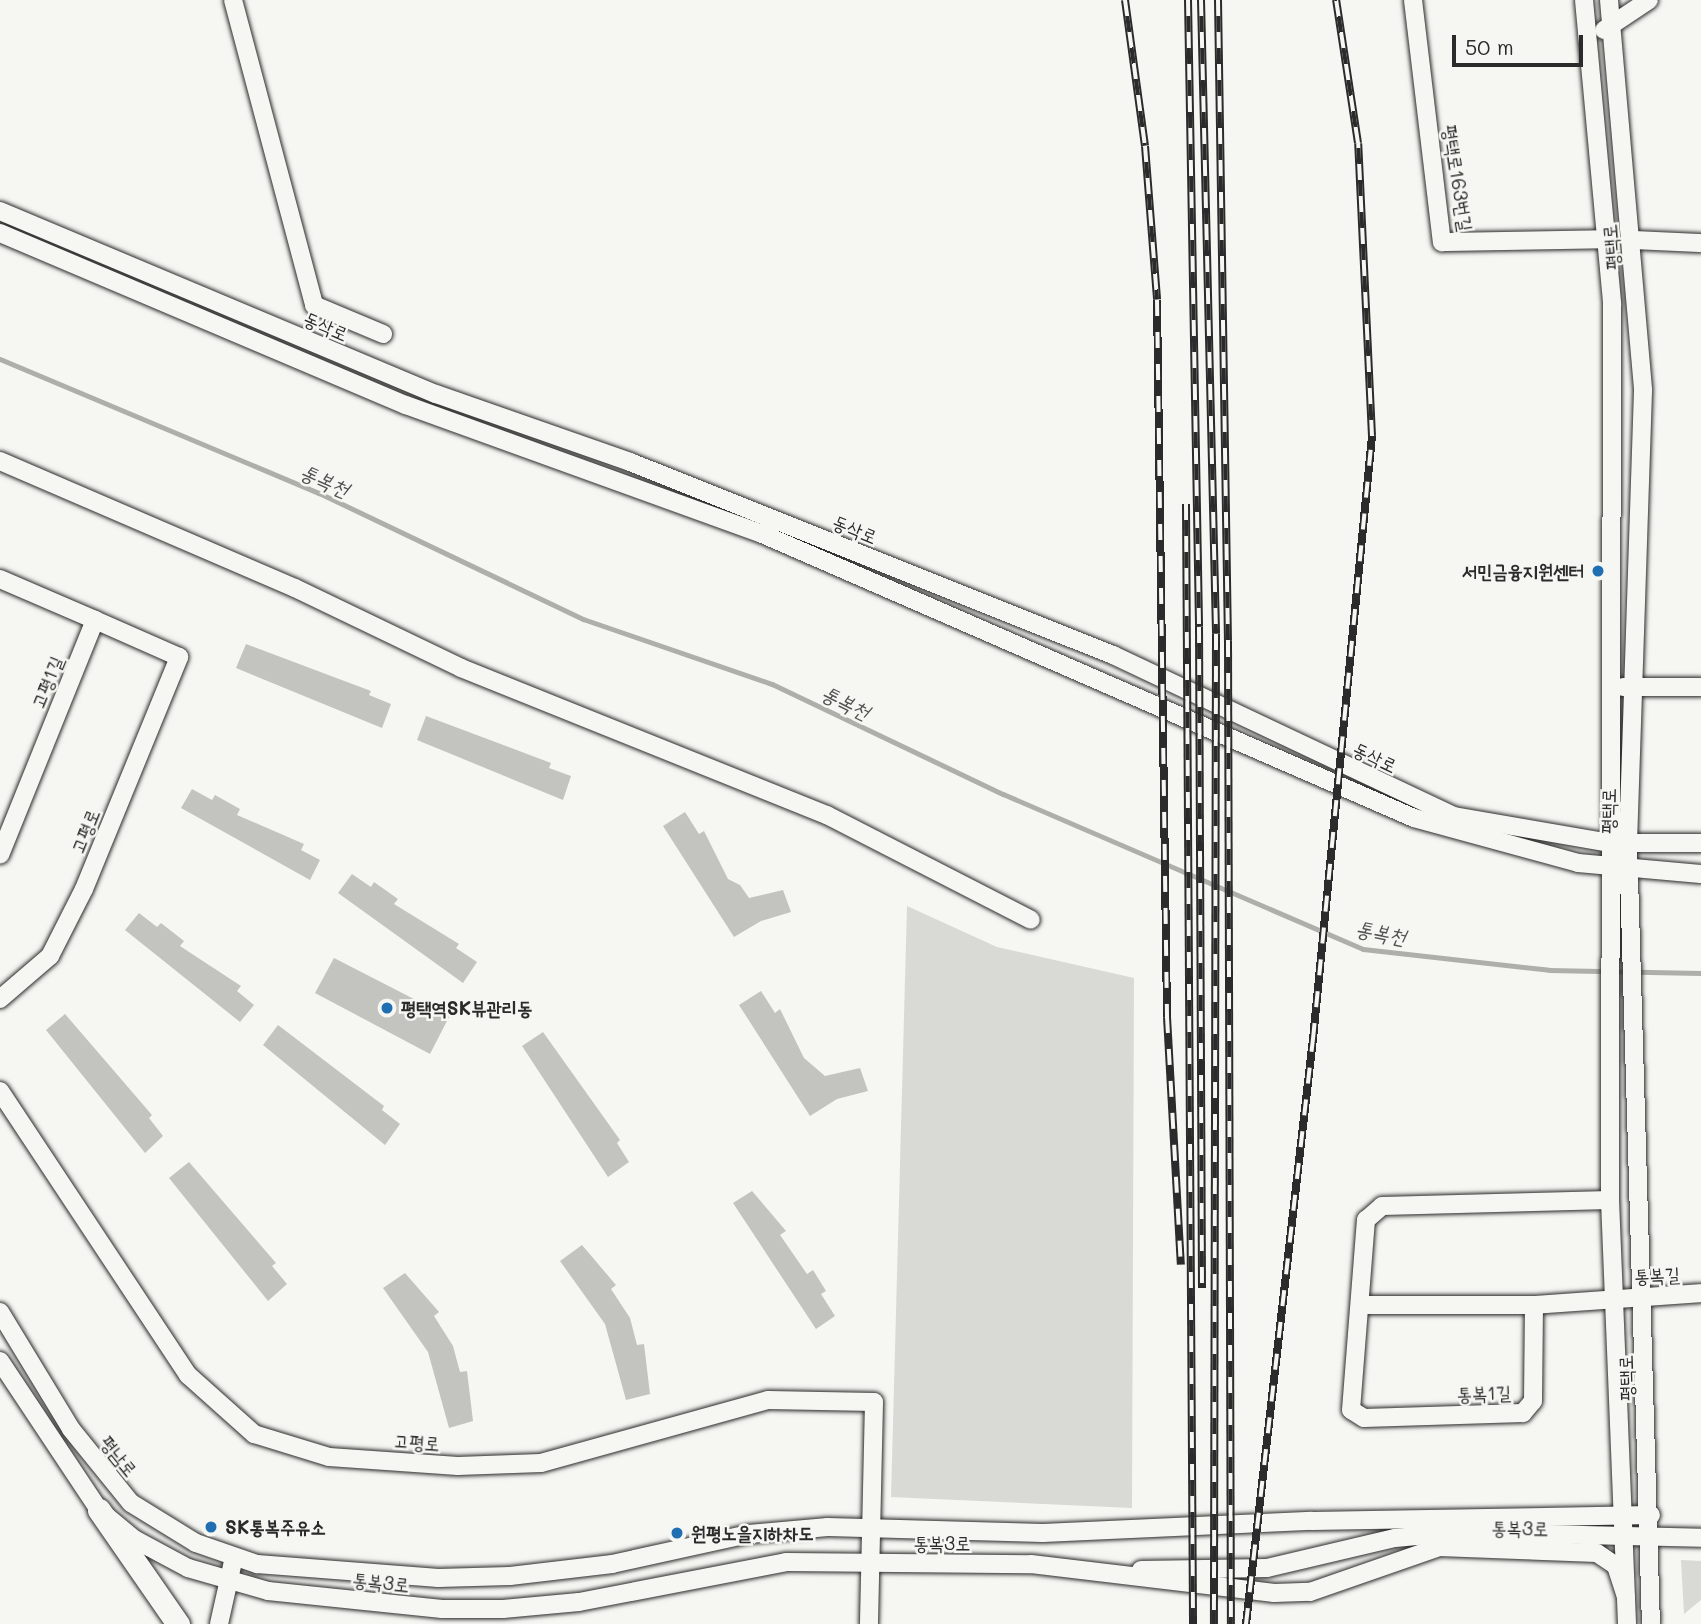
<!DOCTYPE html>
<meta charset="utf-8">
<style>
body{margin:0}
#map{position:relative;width:1701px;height:1624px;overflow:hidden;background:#f6f6f2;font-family:Mali,"Poor Story",sans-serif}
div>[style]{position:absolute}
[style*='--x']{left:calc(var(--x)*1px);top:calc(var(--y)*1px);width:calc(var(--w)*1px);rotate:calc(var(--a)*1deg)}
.green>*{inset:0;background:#d9d9d5}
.stream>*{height:5px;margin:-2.5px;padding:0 2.5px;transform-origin:2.5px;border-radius:2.5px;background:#aeaeab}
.building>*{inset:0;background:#c3c3c0}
.roads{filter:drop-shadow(0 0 2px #2b2b2b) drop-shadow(0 0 2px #2b2b2b)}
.minor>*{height:18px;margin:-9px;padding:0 9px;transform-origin:9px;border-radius:9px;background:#f6f6f2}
.major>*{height:23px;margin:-11.5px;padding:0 11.5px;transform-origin:11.5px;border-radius:11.5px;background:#f6f6f2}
.rail>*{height:8px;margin-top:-4px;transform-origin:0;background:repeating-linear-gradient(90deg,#f6f6f2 0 16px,#2b2b2b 0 32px);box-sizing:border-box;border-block:2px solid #2b2b2b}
.dots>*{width:19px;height:19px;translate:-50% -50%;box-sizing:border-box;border:4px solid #f6f6f2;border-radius:50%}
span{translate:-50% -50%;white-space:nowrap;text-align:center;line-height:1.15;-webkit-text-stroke:5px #f6f6f2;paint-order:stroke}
.street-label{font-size:19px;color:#2b2b2b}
.poi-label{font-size:19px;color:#2b2b2b;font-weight:700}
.right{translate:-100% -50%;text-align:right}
.left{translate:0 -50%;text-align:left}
.water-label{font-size:21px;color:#525251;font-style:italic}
.scale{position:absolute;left:1452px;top:35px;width:131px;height:32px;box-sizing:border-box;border:4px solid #2b2b2b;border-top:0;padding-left:9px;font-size:21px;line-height:24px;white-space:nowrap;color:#2b2b2b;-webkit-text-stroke:5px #f6f6f2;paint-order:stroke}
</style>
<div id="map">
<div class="green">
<div style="clip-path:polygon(907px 906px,997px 947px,1134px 978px,1132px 1508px,891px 1497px)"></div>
<div style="clip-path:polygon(1681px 1560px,1701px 1561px,1701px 1600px,1684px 1614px)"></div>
</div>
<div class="stream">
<div style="--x:0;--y:359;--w:346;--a:22.8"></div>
<div style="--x:319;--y:493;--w:293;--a:25.5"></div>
<div style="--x:583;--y:619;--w:200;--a:19"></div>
<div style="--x:772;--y:684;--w:256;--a:25.5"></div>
<div style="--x:1003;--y:794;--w:392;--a:23.3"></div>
<div style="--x:1363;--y:949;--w:187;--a:6.4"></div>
<div style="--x:1549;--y:970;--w:152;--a:1.1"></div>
</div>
<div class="building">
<div style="clip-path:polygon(246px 644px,371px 691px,369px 695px,391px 704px,382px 728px,236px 668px)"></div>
<div style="clip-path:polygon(426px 716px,551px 763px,549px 768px,571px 776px,563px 800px,417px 740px)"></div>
<div style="clip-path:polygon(192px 789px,212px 800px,215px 795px,240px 809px,237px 815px,304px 844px,301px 850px,320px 860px,310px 880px,181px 808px)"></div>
<div style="clip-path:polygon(685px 812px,699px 834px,704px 831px,728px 879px,740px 885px,749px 898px,783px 890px,791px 912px,761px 921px,734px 937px,663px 826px)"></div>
<div style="clip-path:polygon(352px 874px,371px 887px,374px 882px,398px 899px,394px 904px,459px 944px,456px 948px,477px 962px,463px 983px,338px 893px)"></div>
<div style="clip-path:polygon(139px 913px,157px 927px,161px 923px,184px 941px,180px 946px,241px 986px,237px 991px,254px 1005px,240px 1022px,125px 930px)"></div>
<div style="clip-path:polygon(334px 958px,449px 1017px,430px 1054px,315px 993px)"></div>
<div style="clip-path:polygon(761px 991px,775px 1013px,780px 1009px,804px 1058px,825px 1076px,860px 1068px,868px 1091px,837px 1099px,810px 1116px,739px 1005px)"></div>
<div style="clip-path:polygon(65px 1014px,152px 1115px,149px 1118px,163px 1136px,145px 1153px,46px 1030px)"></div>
<div style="clip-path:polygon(278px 1025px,384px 1106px,382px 1110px,400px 1124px,385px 1145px,263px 1045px)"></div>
<div style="clip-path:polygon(543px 1032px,620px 1140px,617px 1143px,629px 1162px,608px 1177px,522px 1046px)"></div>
<div style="clip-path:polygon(189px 1162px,276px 1263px,272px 1266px,287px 1284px,268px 1301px,169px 1178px)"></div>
<div style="clip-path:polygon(752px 1191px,786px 1231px,780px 1235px,807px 1274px,813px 1270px,826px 1291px,821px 1294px,835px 1316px,816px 1329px,733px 1203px)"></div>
<div style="clip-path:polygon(582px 1245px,616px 1285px,611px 1289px,630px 1318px,637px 1345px,644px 1344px,650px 1394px,626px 1400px,605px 1324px,560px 1261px)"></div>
<div style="clip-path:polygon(405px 1273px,439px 1312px,434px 1316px,453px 1346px,460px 1372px,467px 1371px,473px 1421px,449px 1428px,428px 1352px,383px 1288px)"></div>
</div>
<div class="roads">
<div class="minor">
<div style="--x:233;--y:0;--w:316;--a:75.1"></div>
<div style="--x:314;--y:305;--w:75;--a:22.8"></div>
<div style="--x:1413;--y:0;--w:244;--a:83.2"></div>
<div style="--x:1442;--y:242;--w:167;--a:-1"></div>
<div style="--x:1584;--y:0;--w:305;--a:84.7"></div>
<div style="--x:1612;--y:304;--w:896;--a:90.13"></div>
<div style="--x:1610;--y:1200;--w:424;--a:87.7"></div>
<div style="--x:1609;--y:0;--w:392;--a:85"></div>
<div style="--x:1643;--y:391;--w:451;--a:91.9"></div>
<div style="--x:1628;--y:842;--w:782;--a:88.32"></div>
<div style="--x:1604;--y:30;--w:54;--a:-33.7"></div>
<div style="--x:0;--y:211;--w:473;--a:22.8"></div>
<div style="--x:436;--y:394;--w:206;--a:19.3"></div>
<div style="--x:630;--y:462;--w:520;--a:21.78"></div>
<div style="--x:1113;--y:655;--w:377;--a:25.3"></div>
<div style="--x:1454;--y:816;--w:159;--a:9.8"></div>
<div style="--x:1611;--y:843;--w:90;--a:0"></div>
<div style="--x:0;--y:233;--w:441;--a:23"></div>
<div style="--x:406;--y:405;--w:376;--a:19.9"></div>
<div style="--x:760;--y:533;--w:713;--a:23.55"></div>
<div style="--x:1414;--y:818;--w:170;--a:15.3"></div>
<div style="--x:1578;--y:863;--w:123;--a:5.1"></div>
<div style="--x:1632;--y:240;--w:69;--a:2.5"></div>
<div style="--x:0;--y:461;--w:321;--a:23.3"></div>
<div style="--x:295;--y:588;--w:184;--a:25.7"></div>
<div style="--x:461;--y:668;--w:394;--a:21.9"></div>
<div style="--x:827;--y:815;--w:229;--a:27.2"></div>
<div style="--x:0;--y:579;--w:103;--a:23.3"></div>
<div style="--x:95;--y:620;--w:253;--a:112"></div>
<div style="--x:1623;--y:687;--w:78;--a:0"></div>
<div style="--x:0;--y:999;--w:66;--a:-40.7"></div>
<div style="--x:50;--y:956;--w:75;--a:-63.1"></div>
<div style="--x:84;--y:889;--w:251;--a:-67.7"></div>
<div style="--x:179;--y:657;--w:92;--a:-156.2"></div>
<div style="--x:0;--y:1091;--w:341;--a:56.5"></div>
<div style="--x:188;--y:1375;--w:89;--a:41.8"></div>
<div style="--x:254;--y:1434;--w:78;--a:17"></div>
<div style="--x:329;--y:1457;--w:129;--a:4"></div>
<div style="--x:458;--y:1466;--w:83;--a:-2.1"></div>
<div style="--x:541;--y:1463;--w:236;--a:-15.5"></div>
<div style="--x:768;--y:1400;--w:106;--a:1.1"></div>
<div style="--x:874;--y:1402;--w:222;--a:91.3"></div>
<div style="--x:1360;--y:1305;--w:174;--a:0"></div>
<div style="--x:1534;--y:1305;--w:96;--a:90.6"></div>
<div style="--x:1533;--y:1401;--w:16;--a:130"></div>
<div style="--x:1523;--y:1413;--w:159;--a:178.2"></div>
<div style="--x:1364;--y:1418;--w:15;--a:-148"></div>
<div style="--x:1351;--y:1410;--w:191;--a:-85.5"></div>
<div style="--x:1366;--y:1220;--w:21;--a:-41"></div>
<div style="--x:1382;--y:1206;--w:228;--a:-1.5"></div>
<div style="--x:1534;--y:1305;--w:167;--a:-4.1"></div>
<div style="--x:0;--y:1312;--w:137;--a:58.7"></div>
<div style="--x:71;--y:1429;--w:95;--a:51"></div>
<div style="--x:131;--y:1503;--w:76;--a:31.6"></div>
<div style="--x:196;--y:1543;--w:65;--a:19"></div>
<div style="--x:257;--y:1564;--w:182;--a:4.4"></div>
<div style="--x:438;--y:1578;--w:72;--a:-1.6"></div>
<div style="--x:510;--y:1576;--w:103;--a:-6.7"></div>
<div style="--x:612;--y:1564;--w:140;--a:-12.4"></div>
<div style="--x:749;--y:1534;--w:79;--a:-5.1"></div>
<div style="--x:828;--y:1527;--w:215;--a:1.6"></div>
<div style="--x:1043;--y:1533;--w:269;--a:-2.6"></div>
<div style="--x:1312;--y:1521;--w:339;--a:-1"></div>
<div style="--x:0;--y:1361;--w:179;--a:56.4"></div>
<div style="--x:99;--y:1510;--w:45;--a:39.6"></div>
<div style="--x:134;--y:1539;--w:61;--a:28.2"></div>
<div style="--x:188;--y:1568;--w:83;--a:16"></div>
<div style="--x:268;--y:1591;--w:175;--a:5.9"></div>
<div style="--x:442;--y:1609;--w:61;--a:0"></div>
<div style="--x:503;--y:1609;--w:76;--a:-5.3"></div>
<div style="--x:579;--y:1602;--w:211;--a:-10.9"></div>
<div style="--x:786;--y:1562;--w:245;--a:0.5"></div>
<div style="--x:1031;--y:1564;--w:245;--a:6.8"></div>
<div style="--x:1274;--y:1593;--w:36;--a:-2"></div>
<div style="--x:1310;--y:1592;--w:137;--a:-19.2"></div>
<div style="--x:1439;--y:1547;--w:158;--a:2.2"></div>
<div style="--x:1597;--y:1553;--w:23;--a:34"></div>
<div style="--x:1616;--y:1566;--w:32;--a:72"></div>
<div style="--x:1141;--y:1570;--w:126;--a:-0.9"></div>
<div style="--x:1267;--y:1568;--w:131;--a:-13.2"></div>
<div style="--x:1395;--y:1538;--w:66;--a:-5.2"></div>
<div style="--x:1461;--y:1532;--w:240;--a:1.4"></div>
<div style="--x:219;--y:1624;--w:69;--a:-77.4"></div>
</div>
<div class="major">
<div style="--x:99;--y:1510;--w:139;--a:55.3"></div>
</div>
</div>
<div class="rail">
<div style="--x:1125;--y:0;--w:147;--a:82.2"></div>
<div style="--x:1145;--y:146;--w:154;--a:85.5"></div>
<div style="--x:1157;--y:300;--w:717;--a:89.2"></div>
<div style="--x:1167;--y:1017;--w:248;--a:86.8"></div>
<div style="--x:1188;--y:0;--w:627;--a:88.99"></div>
<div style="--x:1199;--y:627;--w:661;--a:89.74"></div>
<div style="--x:1201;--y:0;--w:634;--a:88.64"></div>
<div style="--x:1216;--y:634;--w:990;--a:90.12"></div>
<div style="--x:1218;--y:0;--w:641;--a:89.11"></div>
<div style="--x:1228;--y:641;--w:983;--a:89.83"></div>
<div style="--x:1186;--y:504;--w:1120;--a:89.64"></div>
<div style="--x:1246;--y:1624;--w:589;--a:-83.47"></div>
<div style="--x:1313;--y:1039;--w:606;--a:-84.41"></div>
<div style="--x:1372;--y:436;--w:293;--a:-92.7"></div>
<div style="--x:1358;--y:143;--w:145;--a:-98.7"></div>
</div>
<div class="dots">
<div style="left:1598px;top:571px;background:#1f6fb2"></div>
<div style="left:387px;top:1008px;background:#1f6fb2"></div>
<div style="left:211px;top:1527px;background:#1f6fb2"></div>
<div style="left:677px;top:1533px;background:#1f6fb2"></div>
</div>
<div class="street-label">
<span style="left:1458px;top:178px;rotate:81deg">평택로163번길</span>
<span style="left:1611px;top:247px;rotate:-95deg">평택로</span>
<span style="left:326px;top:326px;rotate:23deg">동삭로</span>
<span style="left:855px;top:529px;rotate:22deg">동삭로</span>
<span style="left:47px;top:682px;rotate:-68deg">고평1길</span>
<span style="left:1375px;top:757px;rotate:25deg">동삭로</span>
<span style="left:1608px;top:811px;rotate:-89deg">평택로</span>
<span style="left:85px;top:831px;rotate:-68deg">고평로</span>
<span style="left:1657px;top:1275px;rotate:-3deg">통복길</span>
<span style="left:1626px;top:1378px;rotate:-92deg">평택로</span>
<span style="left:1484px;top:1393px;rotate:-2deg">통복1길</span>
<span style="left:417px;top:1442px;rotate:4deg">고평로</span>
<span style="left:119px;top:1456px;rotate:51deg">평남로</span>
<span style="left:1520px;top:1528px;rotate:1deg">통복3로</span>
<span style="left:942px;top:1543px">통복3로</span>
<span style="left:381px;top:1582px;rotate:6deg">통복3로</span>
</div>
<div class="poi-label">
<span class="right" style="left:1584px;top:571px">서민금융지원센터</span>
<span class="left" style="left:401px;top:1008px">평택역SK뷰관리동</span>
<span class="left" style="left:225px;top:1527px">SK통복주유소</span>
<span class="left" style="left:691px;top:1533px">원평노을지하차도</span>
</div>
<div class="water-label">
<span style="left:325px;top:480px;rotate:24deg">통복천</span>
<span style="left:846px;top:702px;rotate:26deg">통복천</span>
<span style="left:1381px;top:932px;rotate:11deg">통복천</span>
</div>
<div class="scale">50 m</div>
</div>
